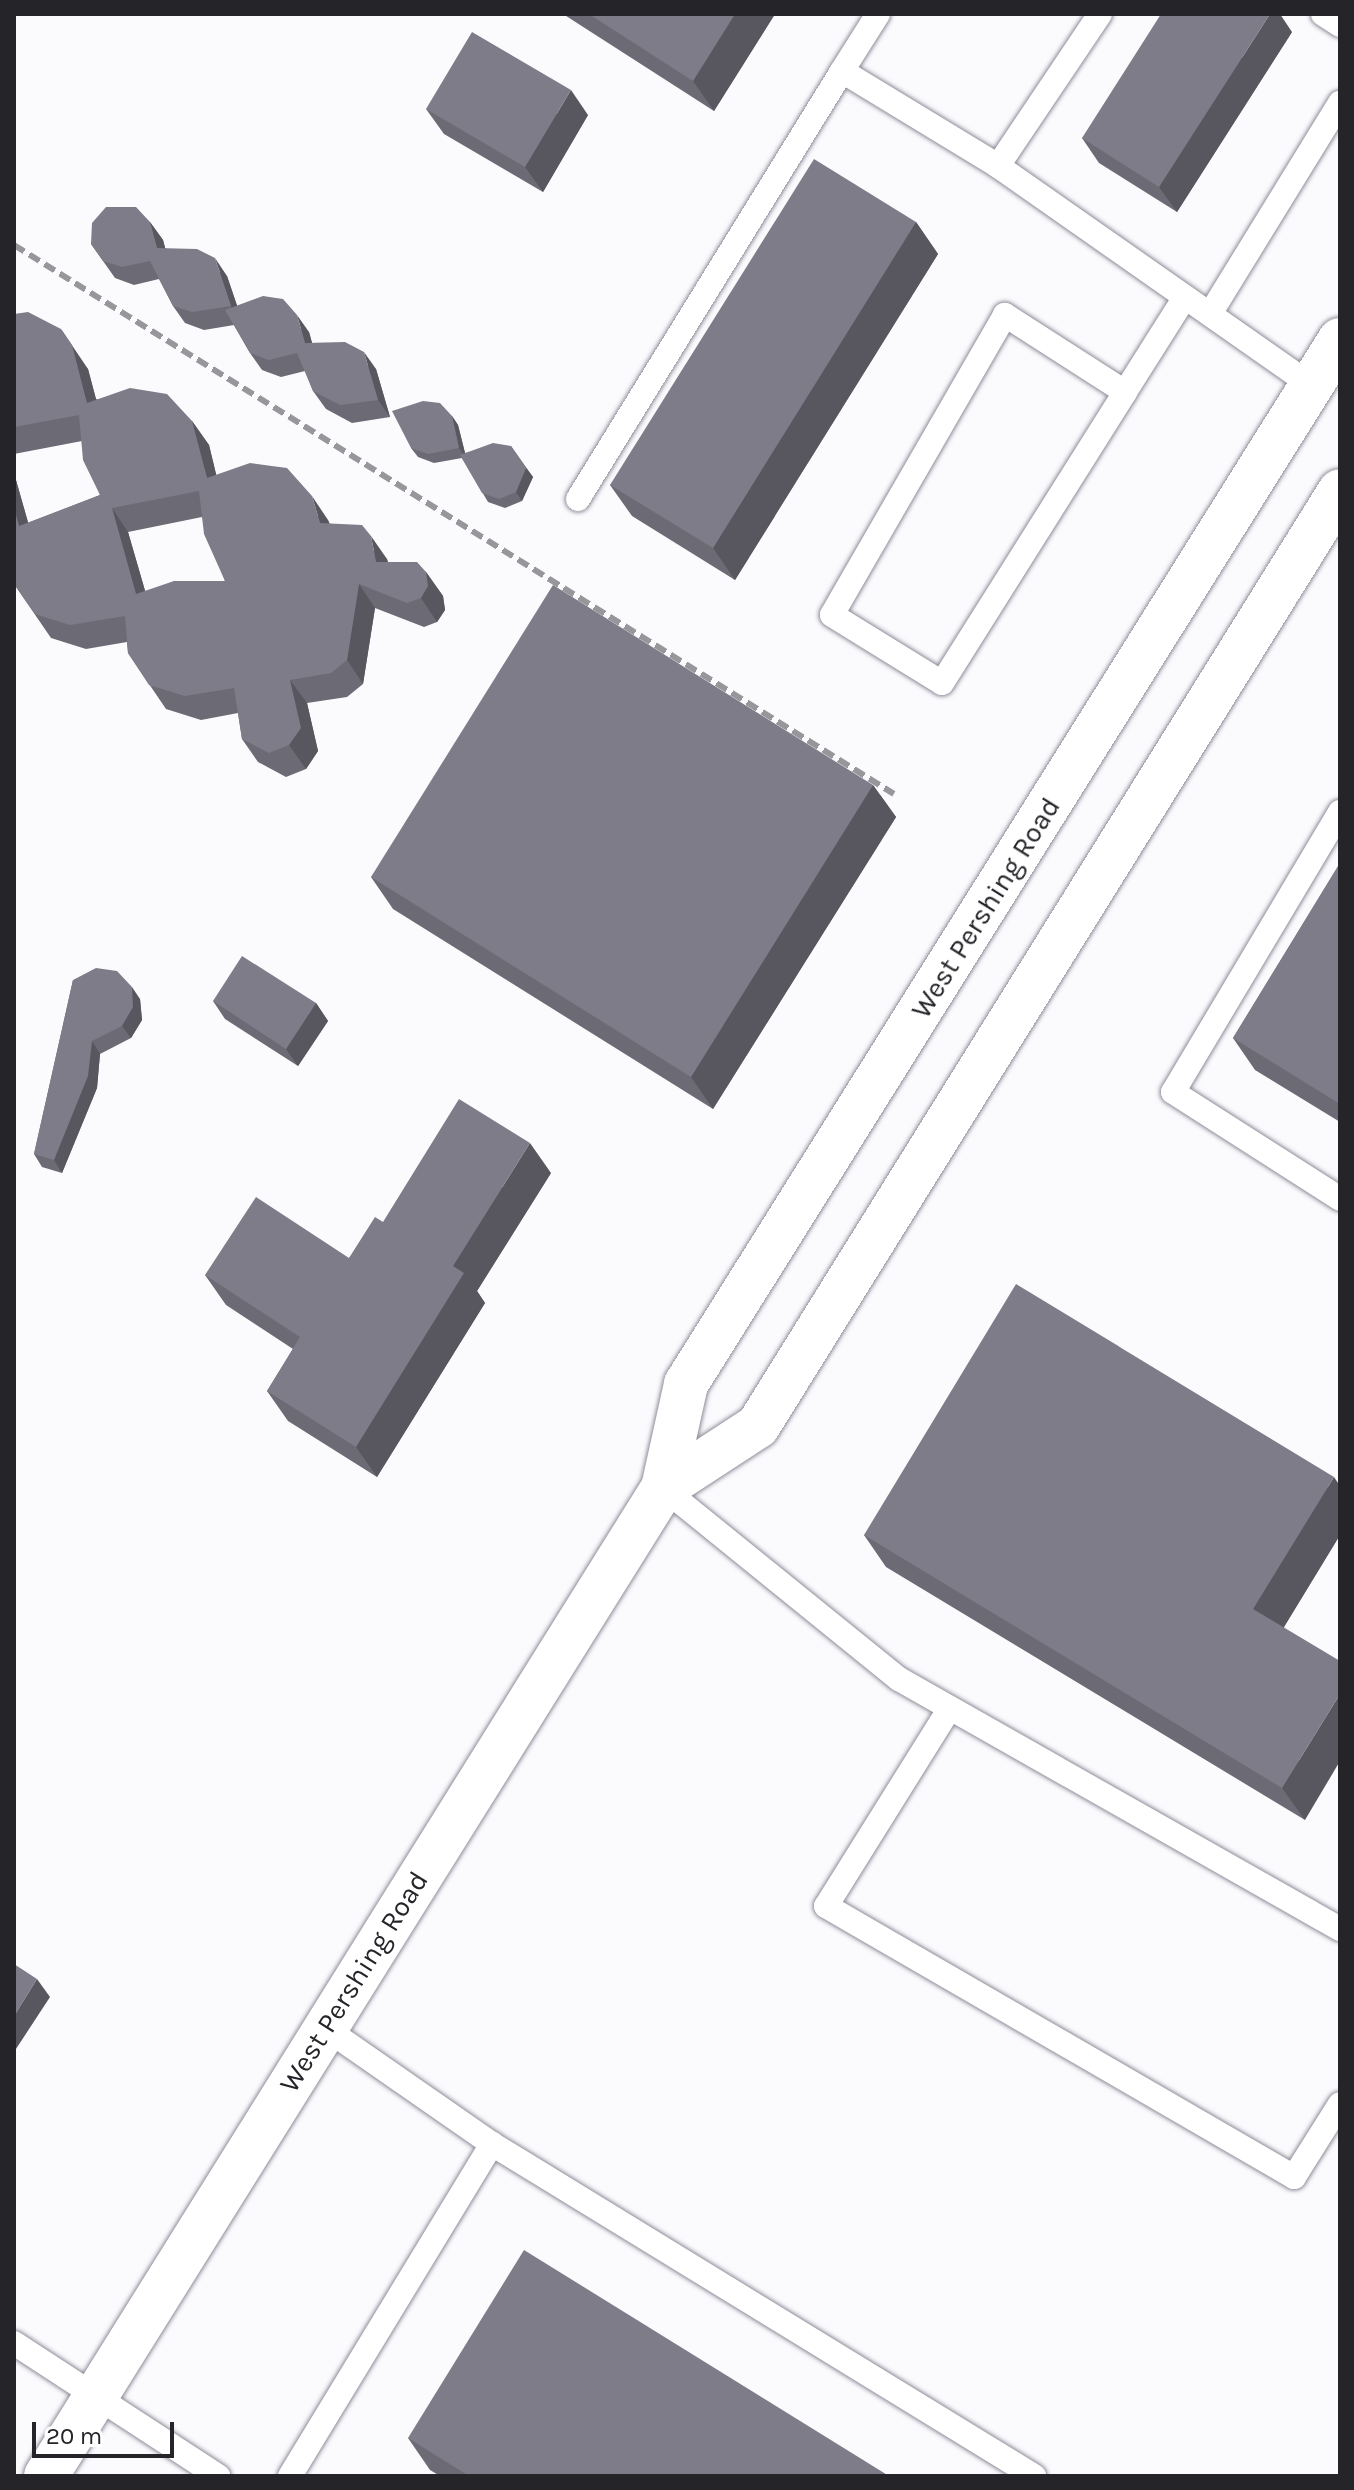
<!DOCTYPE html>
<style>
body{margin:0}
#map{position:relative;width:1354px;height:2490px;overflow:hidden;background:#fbfbfe;font-family:Karla,sans-serif}
div>[style]{position:absolute}
[style*='--x']{left:calc(var(--x)*1px);top:calc(var(--y)*1px);width:calc(var(--w)*1px);rotate:calc(var(--a)*1deg)}
.roads{filter:drop-shadow(0 0 2px #8e8d99) drop-shadow(0 0 2px #8e8d99)}
.lane>*{height:24px;margin:-12px;padding:0 12px;transform-origin:12px;border-radius:12px;background:#fff}
.secondary>*{height:44px;margin:-22px;padding:0 22px;transform-origin:22px;border-radius:22px;background:#fff}
.rail>*{height:6px;margin-top:-3px;transform-origin:0;background:repeating-linear-gradient(90deg,#97969a 0 12px,transparent 0 18px)}
.wall>*{inset:0;background:#6c6b75}
.shaded-wall>*{inset:0;background:#58575f}
.building>*{inset:0;background:#7d7c88}
span{translate:-50% -50%;white-space:nowrap;text-align:center;line-height:1.15;-webkit-text-stroke:8px #fff;paint-order:stroke}
.street-label{font-size:28px;color:#252429}
.frame{position:absolute;inset:0;border:16px solid #252429;pointer-events:none}
.scale{position:absolute;left:32px;top:2422px;width:142px;height:36px;box-sizing:border-box;border:4px solid #252429;border-top:0;padding-left:10px;font-size:24px;line-height:28px;white-space:nowrap;color:#252429;-webkit-text-stroke:6px #fff;paint-order:stroke}
</style>
<div id="map">
<div class="roads">
<div class="lane">
<div style="--x:1100;--y:14;--w:183;--a:123.9"></div>
<div style="--x:998;--y:166;--w:383;--a:35"></div>
<div style="--x:1323;--y:14;--w:20;--a:33"></div>
<div style="--x:842;--y:71;--w:67;--a:-57.7"></div>
<div style="--x:1210;--y:314;--w:248;--a:-58.4"></div>
<div style="--x:1125;--y:392;--w:143;--a:-147.3"></div>
<div style="--x:1005;--y:315;--w:346;--a:120"></div>
<div style="--x:832;--y:615;--w:129;--a:31.7"></div>
<div style="--x:942;--y:683;--w:344;--a:-57.8"></div>
<div style="--x:1125;--y:392;--w:112;--a:-57.7"></div>
<div style="--x:578;--y:499;--w:503;--a:-58.33"></div>
<div style="--x:842;--y:71;--w:183;--a:31.3"></div>
<div style="--x:1340;--y:812;--w:326;--a:120.8"></div>
<div style="--x:1173;--y:1092;--w:198;--a:32.6"></div>
<div style="--x:663;--y:1488;--w:304;--a:39"></div>
<div style="--x:899;--y:1679;--w:507;--a:29.55"></div>
<div style="--x:948;--y:1711;--w:230;--a:122"></div>
<div style="--x:826;--y:1906;--w:541;--a:30.07"></div>
<div style="--x:1294;--y:2177;--w:86;--a:-57.8"></div>
<div style="--x:325;--y:2028;--w:203;--a:34.8"></div>
<div style="--x:492;--y:2144;--w:636;--a:31.49"></div>
<div style="--x:14;--y:2343;--w:244;--a:33.1"></div>
<div style="--x:290;--y:2476;--w:389;--a:-58.7"></div>
</div>
<div class="secondary">
<div style="--x:663;--y:1488;--w:113;--a:-33.1"></div>
<div style="--x:758;--y:1426;--w:1101;--a:-58.1"></div>
<div style="--x:46;--y:2476;--w:1165;--a:-58.02"></div>
<div style="--x:663;--y:1488;--w:107;--a:-77.5"></div>
<div style="--x:686;--y:1384;--w:1232;--a:-57.94"></div>
</div>
</div>
<div class="rail">
<div style="--x:14;--y:245;--w:1037;--a:31.96"></div>
</div>
<div class="wall">
<div style="clip-path:polygon(563px 14px,775px 14px,714px 111px)"></div>
<div style="clip-path:polygon(1292px 32px,1177px 212px,1099px 163px,1082px 138px)"></div>
<div style="clip-path:polygon(426px 109px,588px 115px,543px 192px,444px 134px)"></div>
<div style="clip-path:polygon(150px 222px,163px 240px,165px 248px,227px 276px,237px 306px,309px 332px,312px 343px,376px 369px,390px 417px,352px 423px,326px 409px,313px 391px,305px 371px,281px 377px,262px 370px,250px 353px,234px 325px,204px 330px,185px 323px,173px 306px,159px 279px,134px 285px,115px 278px,91px 244px)"></div>
<div style="clip-path:polygon(916px 222px,938px 254px,735px 580px,632px 516px,610px 485px)"></div>
<div style="clip-path:polygon(evenodd,14px 314px,88px 369px,96px 399px,192px 421px,209px 445px,216px 475px,328px 520px,330px 524px,387px 559px,388px 562px,426px 572px,443px 596px,445px 610px,437px 622px,424px 627px,375px 608px,363px 684px,347px 697px,307px 703px,318px 751px,306px 769px,286px 777px,258px 762px,242px 739px,238px 713px,201px 720px,166px 709px,128px 653px,127px 642px,86px 649px,51px 638px,14px 584px,14px 473px,28px 523px,100px 495px,82px 441px,14px 454px,14px 314px,202px 517px,225px 581px,145px 591px,128px 532px,202px 517px)"></div>
<div style="clip-path:polygon(452px 416px,458px 425px,465px 453px,511px 446px,533px 477px,522px 501px,505px 508px,488px 502px,462px 458px,434px 463px,418px 457px,411px 448px)"></div>
<div style="clip-path:polygon(873px 785px,896px 817px,713px 1109px,393px 909px,371px 877px)"></div>
<div style="clip-path:polygon(1340px 863px,1340px 1122px,1255px 1070px,1233px 1038px)"></div>
<div style="clip-path:polygon(73px 980px,140px 999px,142px 1020px,131px 1038px,100px 1054px,97px 1088px,62px 1173px,42px 1167px,34px 1154px)"></div>
<div style="clip-path:polygon(213px 1001px,316px 1003px,328px 1021px,298px 1066px,225px 1019px)"></div>
<div style="clip-path:polygon(551px 1173px,477px 1291px,485px 1303px,377px 1477px,288px 1421px,267px 1391px,293px 1349px,226px 1305px,205px 1275px,349px 1258px,383px 1222px)"></div>
<div style="clip-path:polygon(1340px 1486px,1340px 1535px,1284px 1627px,1305px 1820px,886px 1567px,864px 1535px)"></div>
<div style="clip-path:polygon(408px 2438px,889px 2476px,440px 2476px,430px 2470px)"></div>
</div>
<div class="shaded-wall">
<div style="clip-path:polygon(735px 14px,775px 14px,714px 111px,693px 81px)"></div>
<div style="clip-path:polygon(1270px 14px,1280px 14px,1292px 32px,1177px 212px,1159px 187px)"></div>
<div style="clip-path:polygon(571px 90px,588px 115px,543px 192px,525px 167px)"></div>
<div style="clip-path:polygon(150px 222px,163px 240px,170px 266px,157px 248px)"></div>
<div style="clip-path:polygon(916px 222px,938px 254px,735px 580px,713px 548px)"></div>
<div style="clip-path:polygon(215px 258px,227px 276px,243px 323px,231px 306px)"></div>
<div style="clip-path:polygon(297px 315px,309px 332px,317px 361px,305px 343px)"></div>
<div style="clip-path:polygon(61px 329px,88px 369px,103px 426px,87px 403px)"></div>
<div style="clip-path:polygon(364px 352px,376px 369px,390px 417px,378px 400px)"></div>
<div style="clip-path:polygon(452px 416px,458px 425px,466px 457px,459px 448px)"></div>
<div style="clip-path:polygon(192px 421px,209px 445px,223px 502px,207px 478px)"></div>
<div style="clip-path:polygon(526px 468px,533px 477px,522px 501px,516px 492px)"></div>
<div style="clip-path:polygon(14px 473px,36px 550px,19px 526px,14px 508px)"></div>
<div style="clip-path:polygon(312px 496px,328px 520px,336px 547px,320px 523px)"></div>
<div style="clip-path:polygon(112px 508px,128px 532px,153px 618px,136px 594px)"></div>
<div style="clip-path:polygon(371px 536px,387px 559px,393px 586px,376px 562px)"></div>
<div style="clip-path:polygon(426px 572px,443px 596px,445px 610px,437px 622px,421px 598px)"></div>
<div style="clip-path:polygon(359px 584px,375px 608px,363px 684px,347px 660px)"></div>
<div style="clip-path:polygon(290px 680px,307px 703px,318px 751px,306px 769px,289px 745px)"></div>
<div style="clip-path:polygon(873px 785px,896px 817px,713px 1109px,691px 1077px)"></div>
<div style="clip-path:polygon(132px 987px,140px 999px,142px 1020px,131px 1038px,122px 1026px)"></div>
<div style="clip-path:polygon(316px 1003px,328px 1021px,298px 1066px,286px 1049px)"></div>
<div style="clip-path:polygon(92px 1041px,100px 1054px,97px 1088px,62px 1173px,54px 1160px)"></div>
<div style="clip-path:polygon(530px 1143px,551px 1173px,477px 1291px,485px 1303px,377px 1477px,356px 1447px,453px 1266px)"></div>
<div style="clip-path:polygon(1334px 1477px,1340px 1486px,1340px 1535px,1276px 1640px,1253px 1609px)"></div>
<div style="clip-path:polygon(1340px 1694px,1340px 1761px,1305px 1820px,1282px 1788px)"></div>
<div style="clip-path:polygon(37px 1979px,50px 1997px,14px 2052px,14px 2016px)"></div>
</div>
<div class="building">
<div style="clip-path:polygon(589px 14px,735px 14px,693px 81px)"></div>
<div style="clip-path:polygon(1161px 14px,1270px 14px,1159px 187px,1082px 138px)"></div>
<div style="clip-path:polygon(472px 32px,571px 90px,525px 167px,426px 109px)"></div>
<div style="clip-path:polygon(814px 159px,916px 222px,713px 548px,610px 485px)"></div>
<div style="clip-path:polygon(106px 207px,136px 207px,150px 222px,157px 248px,197px 249px,215px 258px,231px 306px,192px 312px,173px 306px,150px 261px,122px 267px,103px 261px,91px 244px,92px 223px)"></div>
<div style="clip-path:polygon(263px 296px,283px 299px,297px 315px,305px 343px,345px 342px,364px 352px,378px 400px,340px 405px,313px 391px,297px 353px,269px 360px,250px 353px,225px 310px)"></div>
<div style="clip-path:polygon(evenodd,28px 312px,61px 329px,72px 345px,87px 403px,130px 388px,167px 394px,192px 421px,207px 478px,250px 463px,287px 468px,312px 496px,320px 523px,362px 525px,371px 536px,376px 562px,417px 562px,426px 572px,428px 586px,421px 598px,407px 603px,359px 584px,347px 660px,331px 673px,290px 680px,301px 728px,289px 745px,269px 753px,242px 739px,234px 688px,185px 696px,149px 685px,128px 653px,125px 616px,70px 625px,35px 614px,14px 584px,14px 508px,19px 526px,100px 495px,83px 460px,79px 415px,14px 427px,14px 314px,28px 312px,199px 491px,204px 534px,225px 581px,174px 581px,136px 594px,112px 508px,199px 491px)"></div>
<div style="clip-path:polygon(423px 401px,440px 403px,452px 416px,459px 448px,428px 454px,411px 448px,392px 411px)"></div>
<div style="clip-path:polygon(493px 443px,511px 446px,526px 468px,516px 492px,499px 499px,482px 493px,460px 455px)"></div>
<div style="clip-path:polygon(553px 585px,873px 785px,691px 1077px,371px 877px)"></div>
<div style="clip-path:polygon(1340px 863px,1340px 1104px,1233px 1038px)"></div>
<div style="clip-path:polygon(242px 956px,316px 1003px,286px 1049px,213px 1001px)"></div>
<div style="clip-path:polygon(96px 968px,117px 971px,132px 987px,133px 1007px,122px 1026px,92px 1041px,88px 1076px,54px 1160px,34px 1154px,73px 980px)"></div>
<div style="clip-path:polygon(459px 1099px,530px 1143px,453px 1266px,464px 1273px,356px 1447px,267px 1391px,300px 1337px,205px 1275px,256px 1197px,349px 1258px,375px 1217px,383px 1222px)"></div>
<div style="clip-path:polygon(1016px 1284px,1334px 1477px,1253px 1609px,1340px 1661px,1340px 1694px,1282px 1788px,864px 1535px)"></div>
<div style="clip-path:polygon(14px 1964px,37px 1979px,14px 2016px)"></div>
<div style="clip-path:polygon(524px 2250px,889px 2476px,469px 2476px,408px 2438px)"></div>
</div>
<div class="street-label">
<span style="left:986px;top:908px;rotate:-58deg">West Pershing Road</span>
<span style="left:354px;top:1982px;rotate:-58deg">West Pershing Road</span>
</div>
<div class="frame"></div>
<div class="scale">20 m</div>
</div>
